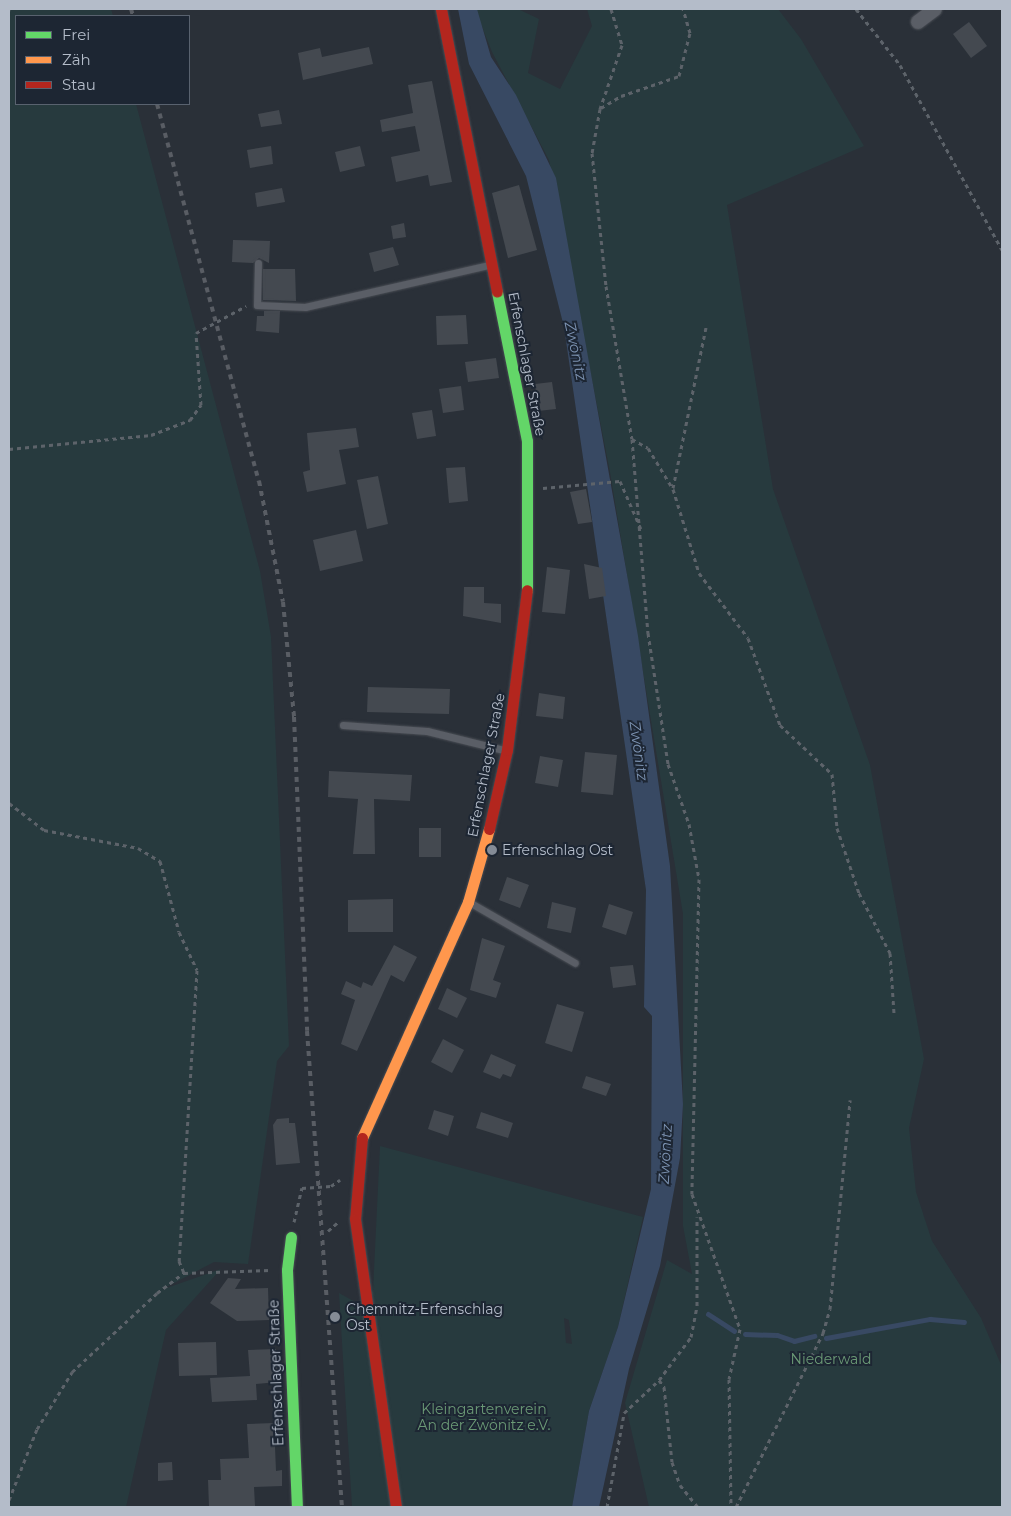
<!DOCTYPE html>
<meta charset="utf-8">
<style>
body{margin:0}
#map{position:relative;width:1011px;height:1516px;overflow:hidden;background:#2a3038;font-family:Montserrat,sans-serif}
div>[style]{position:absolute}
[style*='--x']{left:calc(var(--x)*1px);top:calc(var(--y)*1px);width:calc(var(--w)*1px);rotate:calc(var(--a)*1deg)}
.green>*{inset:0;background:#273a3e}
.water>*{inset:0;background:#384963}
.stream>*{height:5px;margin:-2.5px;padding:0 2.5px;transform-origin:2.5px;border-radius:2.5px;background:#384963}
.building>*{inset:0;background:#444950}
.path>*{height:3px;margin-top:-1.5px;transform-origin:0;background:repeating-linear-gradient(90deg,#5d636a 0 4px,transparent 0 8px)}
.roads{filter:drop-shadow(0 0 1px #484c53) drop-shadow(0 0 1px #484c53)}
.lane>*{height:7px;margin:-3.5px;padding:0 3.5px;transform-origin:3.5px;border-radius:3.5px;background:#5a5e66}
.street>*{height:14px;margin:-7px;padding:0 7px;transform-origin:7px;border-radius:7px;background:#5a5e66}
.fast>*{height:11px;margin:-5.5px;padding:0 5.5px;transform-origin:5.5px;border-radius:5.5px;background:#63d668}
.slow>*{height:11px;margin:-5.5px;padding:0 5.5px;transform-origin:5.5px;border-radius:5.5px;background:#ff974d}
.jam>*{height:11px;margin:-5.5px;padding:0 5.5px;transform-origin:5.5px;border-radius:5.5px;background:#b3261e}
.rail>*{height:4px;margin-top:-2px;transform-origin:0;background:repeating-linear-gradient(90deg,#595d64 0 5px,transparent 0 10px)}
.dots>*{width:14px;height:14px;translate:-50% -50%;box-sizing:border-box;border:2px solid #1d2633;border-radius:50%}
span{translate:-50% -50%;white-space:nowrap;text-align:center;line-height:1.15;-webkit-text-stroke:4px #1d2633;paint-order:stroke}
.street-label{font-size:14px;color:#b4bcc9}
.poi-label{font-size:14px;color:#b4bcc9}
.left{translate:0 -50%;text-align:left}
.park-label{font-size:14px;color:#6b9a76}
.water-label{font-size:15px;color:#7c92b1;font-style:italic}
.frame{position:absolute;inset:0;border:10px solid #b4bcc9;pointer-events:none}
.legend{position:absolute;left:15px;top:15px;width:175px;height:90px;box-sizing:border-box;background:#1d2633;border:1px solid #59626f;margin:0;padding:6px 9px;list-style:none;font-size:15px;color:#b4bcc9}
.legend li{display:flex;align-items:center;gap:10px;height:25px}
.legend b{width:25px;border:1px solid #59626f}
</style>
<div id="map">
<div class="green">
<div style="clip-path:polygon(9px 9px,111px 9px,113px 16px,16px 16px,16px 104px,136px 104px,260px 571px,271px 637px,289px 1046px,277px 1061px,248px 1264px,214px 1262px,161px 1290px,221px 1269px,166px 1330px,126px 1507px,9px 1507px)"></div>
<div style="clip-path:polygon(475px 9px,518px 9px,539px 19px,528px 73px,560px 89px,592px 26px,587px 9px,778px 9px,801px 39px,864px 146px,727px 205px,773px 489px,870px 765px,924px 1059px,909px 1128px,916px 1192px,932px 1241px,981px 1318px,1002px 1367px,1002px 1507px,649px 1507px,625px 1403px,667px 1260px,692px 1274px,683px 1226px,683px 914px,610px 472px,549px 160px,492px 52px)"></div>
<div style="clip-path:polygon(evenodd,380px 1146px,643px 1217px,618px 1327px,589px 1411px,572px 1507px,352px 1507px,339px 1293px,357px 1303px,373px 1291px,380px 1146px,564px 1318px,569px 1320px,572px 1344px,566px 1343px,564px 1318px)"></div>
</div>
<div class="water">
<div style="clip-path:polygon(458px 9px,477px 9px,491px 57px,516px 95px,556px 178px,638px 636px,670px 866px,683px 1104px,680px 1158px,660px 1266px,629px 1369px,599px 1507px,572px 1507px,589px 1411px,618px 1327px,651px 1189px,652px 1016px,644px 1007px,646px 890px,564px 327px,526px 176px,469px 64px)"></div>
</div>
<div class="stream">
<div style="--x:708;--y:1314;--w:31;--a:33"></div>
<div style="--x:745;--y:1334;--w:32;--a:2"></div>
<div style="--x:777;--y:1335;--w:18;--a:19"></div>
<div style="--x:794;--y:1341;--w:21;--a:-14"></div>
<div style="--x:826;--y:1338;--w:106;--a:-10.4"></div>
<div style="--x:930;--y:1319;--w:34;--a:5"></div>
</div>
<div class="building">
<div style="clip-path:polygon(969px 22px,987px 46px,971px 58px,953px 34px)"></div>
<div style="clip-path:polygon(369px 47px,373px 64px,303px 80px,298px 53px,320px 48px,322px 57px)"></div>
<div style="clip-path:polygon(432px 81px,452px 182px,430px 186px,428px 175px,396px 182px,391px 157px,420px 151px,415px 126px,382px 132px,380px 120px,413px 113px,408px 85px)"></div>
<div style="clip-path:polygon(279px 110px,282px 124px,261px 127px,258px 114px)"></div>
<div style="clip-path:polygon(271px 146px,273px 164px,250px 168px,247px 150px)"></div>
<div style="clip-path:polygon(360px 146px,365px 166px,340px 172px,335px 152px)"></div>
<div style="clip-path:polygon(519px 185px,537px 250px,508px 258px,492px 193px)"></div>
<div style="clip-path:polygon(282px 188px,285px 202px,257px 207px,255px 193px)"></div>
<div style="clip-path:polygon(404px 223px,406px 237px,393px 239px,391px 226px)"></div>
<div style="clip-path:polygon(233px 240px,270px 241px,269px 263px,259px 258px,253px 263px,232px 262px)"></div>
<div style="clip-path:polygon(393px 247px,399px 265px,374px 272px,369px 253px)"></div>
<div style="clip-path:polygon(263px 269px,295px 269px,296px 301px,263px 300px)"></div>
<div style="clip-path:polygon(264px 311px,280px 311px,279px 333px,256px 331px,257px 316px,264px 316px)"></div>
<div style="clip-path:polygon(466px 315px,468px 344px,437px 345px,436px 316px)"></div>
<div style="clip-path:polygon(496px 358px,499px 378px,468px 382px,465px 362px)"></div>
<div style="clip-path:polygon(552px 382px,556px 409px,538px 411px,535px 384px)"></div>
<div style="clip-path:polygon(461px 386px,464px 410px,443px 413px,439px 389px)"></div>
<div style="clip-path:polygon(432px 410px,436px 436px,417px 439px,412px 413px)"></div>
<div style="clip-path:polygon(356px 428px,359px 447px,339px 450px,346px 484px,307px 492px,303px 472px,310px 470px,307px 433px)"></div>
<div style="clip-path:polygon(465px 467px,468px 501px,449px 503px,446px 468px)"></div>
<div style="clip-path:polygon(378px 476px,388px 524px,367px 529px,357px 480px)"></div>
<div style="clip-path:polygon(586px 489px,592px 522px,578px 524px,570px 492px)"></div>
<div style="clip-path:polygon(356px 530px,363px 561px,320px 571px,313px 540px)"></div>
<div style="clip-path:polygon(584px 564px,602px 568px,606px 596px,589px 599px)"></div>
<div style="clip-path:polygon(547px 567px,570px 570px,565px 614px,542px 612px)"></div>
<div style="clip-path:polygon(464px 587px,484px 587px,484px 603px,501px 604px,501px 623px,463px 616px)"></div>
<div style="clip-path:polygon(368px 687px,450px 689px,449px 714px,367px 712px)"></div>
<div style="clip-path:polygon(539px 693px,565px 697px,563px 719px,536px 716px)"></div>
<div style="clip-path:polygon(585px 752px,617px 755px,613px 795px,581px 792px)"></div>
<div style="clip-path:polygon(540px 756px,563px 760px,558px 787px,535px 783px)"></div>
<div style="clip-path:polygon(329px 771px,412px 775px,410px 801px,374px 799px,375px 854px,353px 854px,358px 799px,328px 797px)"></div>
<div style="clip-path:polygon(419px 828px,441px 828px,441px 857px,419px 857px)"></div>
<div style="clip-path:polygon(507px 877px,529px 885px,520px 908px,499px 900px)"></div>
<div style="clip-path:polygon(393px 899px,393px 932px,348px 932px,348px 900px)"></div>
<div style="clip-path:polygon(552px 902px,576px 908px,571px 933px,547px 928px)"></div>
<div style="clip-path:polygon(609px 904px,633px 912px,626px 935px,602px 927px)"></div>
<div style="clip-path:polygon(482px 938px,505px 946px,493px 980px,501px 983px,496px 998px,470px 990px)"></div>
<div style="clip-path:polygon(394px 945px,417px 957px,404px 982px,391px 975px,357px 1051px,341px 1044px,355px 1000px,341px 994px,346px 981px,361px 988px,363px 982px,372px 986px)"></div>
<div style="clip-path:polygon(633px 965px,636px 985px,613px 988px,610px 967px)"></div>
<div style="clip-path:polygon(447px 988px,467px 998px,457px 1018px,438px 1009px)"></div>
<div style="clip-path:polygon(557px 1004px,584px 1012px,572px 1052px,545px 1043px)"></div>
<div style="clip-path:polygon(443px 1039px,464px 1050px,452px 1073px,431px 1062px)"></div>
<div style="clip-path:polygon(491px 1054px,516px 1065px,511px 1077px,503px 1074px,500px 1079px,483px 1072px)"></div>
<div style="clip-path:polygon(586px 1076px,611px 1084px,606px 1096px,582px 1088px)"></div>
<div style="clip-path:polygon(434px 1110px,454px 1116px,448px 1136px,428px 1129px)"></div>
<div style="clip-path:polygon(481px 1112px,513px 1123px,508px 1138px,476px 1128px)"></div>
<div style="clip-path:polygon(289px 1118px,289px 1123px,295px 1123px,300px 1163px,276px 1165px,273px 1125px,277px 1119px)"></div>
<div style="clip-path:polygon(228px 1278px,241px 1279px,235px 1289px,268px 1288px,269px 1320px,237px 1321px,210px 1303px)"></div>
<div style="clip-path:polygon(216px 1342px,217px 1375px,179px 1376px,178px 1343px)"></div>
<div style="clip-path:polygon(276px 1349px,278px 1382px,256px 1384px,257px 1400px,212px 1402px,210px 1378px,250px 1376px,248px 1350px)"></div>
<div style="clip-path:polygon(274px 1423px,276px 1471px,282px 1470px,282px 1486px,254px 1487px,255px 1506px,209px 1507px,208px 1480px,221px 1480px,220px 1459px,249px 1458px,247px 1424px)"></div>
<div style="clip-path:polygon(172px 1462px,173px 1480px,158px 1481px,158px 1463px)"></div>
</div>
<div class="path">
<div style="--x:611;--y:9;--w:38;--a:73"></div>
<div style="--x:622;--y:45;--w:68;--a:109"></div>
<div style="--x:600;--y:109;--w:45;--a:100.3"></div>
<div style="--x:592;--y:153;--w:134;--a:84"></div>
<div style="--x:606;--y:286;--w:155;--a:80.4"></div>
<div style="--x:632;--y:439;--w:195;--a:85.3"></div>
<div style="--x:648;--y:633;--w:133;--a:81.3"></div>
<div style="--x:668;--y:764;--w:64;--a:70.7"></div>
<div style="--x:689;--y:824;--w:56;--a:79.7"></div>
<div style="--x:699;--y:879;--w:315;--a:91.3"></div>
<div style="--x:692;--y:1194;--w:143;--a:70.4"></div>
<div style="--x:740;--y:1329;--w:51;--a:102.4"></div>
<div style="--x:729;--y:1379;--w:128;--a:89.1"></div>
<div style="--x:856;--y:9;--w:71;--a:51.8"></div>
<div style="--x:900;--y:65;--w:211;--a:61.1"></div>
<div style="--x:9;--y:10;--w:1;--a:-45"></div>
<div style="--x:601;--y:108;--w:23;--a:-31"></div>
<div style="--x:621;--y:96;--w:61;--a:-19"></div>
<div style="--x:679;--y:76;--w:44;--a:-75.7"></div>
<div style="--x:690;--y:33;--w:25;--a:-106"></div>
<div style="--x:632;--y:439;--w:18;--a:29"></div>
<div style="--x:648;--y:448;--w:48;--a:58.6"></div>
<div style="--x:673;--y:489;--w:88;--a:72.8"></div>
<div style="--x:699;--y:573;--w:81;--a:53"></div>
<div style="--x:748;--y:638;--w:93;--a:69.8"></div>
<div style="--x:780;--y:725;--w:71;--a:43.3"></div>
<div style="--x:832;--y:774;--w:54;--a:84.7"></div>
<div style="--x:837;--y:828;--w:69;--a:71.3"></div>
<div style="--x:859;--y:893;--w:68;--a:62.7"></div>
<div style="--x:890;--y:953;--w:60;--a:86.2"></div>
<div style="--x:9;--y:449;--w:143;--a:-5.6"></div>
<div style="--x:151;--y:435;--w:42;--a:-21"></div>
<div style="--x:190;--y:420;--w:19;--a:-54"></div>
<div style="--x:201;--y:405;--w:72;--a:-94"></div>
<div style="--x:196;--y:333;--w:57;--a:-28.4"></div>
<div style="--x:543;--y:488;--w:77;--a:-5.2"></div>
<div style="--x:620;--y:481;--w:52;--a:66.4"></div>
<div style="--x:673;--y:488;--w:164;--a:-78.4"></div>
<div style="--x:9;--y:803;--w:44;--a:37.6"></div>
<div style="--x:44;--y:830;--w:96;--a:10.8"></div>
<div style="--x:138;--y:848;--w:26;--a:31"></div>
<div style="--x:160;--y:861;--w:73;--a:75"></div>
<div style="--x:179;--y:932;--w:42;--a:64.7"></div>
<div style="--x:197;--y:970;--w:292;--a:93.5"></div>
<div style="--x:179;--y:1261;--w:13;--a:67"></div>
<div style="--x:294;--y:1222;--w:35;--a:-77"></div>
<div style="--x:302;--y:1188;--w:29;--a:-4"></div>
<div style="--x:331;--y:1186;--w:11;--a:-34"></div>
<div style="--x:328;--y:1231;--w:13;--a:-42"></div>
<div style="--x:659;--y:1380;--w:9;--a:54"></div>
<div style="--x:664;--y:1387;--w:75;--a:83.9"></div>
<div style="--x:672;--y:1462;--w:24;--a:71"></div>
<div style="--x:680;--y:1485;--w:28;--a:51"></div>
<div style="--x:9;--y:1500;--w:76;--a:-68.5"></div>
<div style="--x:37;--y:1429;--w:67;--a:-58.4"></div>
<div style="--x:72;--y:1372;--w:116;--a:-42.9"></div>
<div style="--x:157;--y:1293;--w:34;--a:-37"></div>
<div style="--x:184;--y:1273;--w:87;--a:-2"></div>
<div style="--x:607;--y:1507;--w:96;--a:-79.7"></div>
<div style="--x:624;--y:1413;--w:48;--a:-43.3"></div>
<div style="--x:659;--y:1380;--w:54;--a:-53.3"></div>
<div style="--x:691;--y:1337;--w:33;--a:-79"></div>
<div style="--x:697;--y:1305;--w:88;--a:-90"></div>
<div style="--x:736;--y:1507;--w:195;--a:-63.4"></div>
<div style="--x:823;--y:1333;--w:25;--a:-74"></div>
<div style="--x:830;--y:1309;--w:210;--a:-84.5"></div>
</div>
<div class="roads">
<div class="lane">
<div style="--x:258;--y:263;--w:42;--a:91.4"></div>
<div style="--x:257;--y:305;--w:48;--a:2.4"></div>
<div style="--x:305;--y:307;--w:189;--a:-12.9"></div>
<div style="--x:343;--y:725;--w:84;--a:4.1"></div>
<div style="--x:427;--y:731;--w:79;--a:13.9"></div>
<div style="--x:469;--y:902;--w:122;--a:29.9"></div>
</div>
<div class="street">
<div style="--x:918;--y:22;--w:21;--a:-37"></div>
</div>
<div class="fast">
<div style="--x:497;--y:292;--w:152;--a:78.6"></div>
<div style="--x:527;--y:441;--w:149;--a:90"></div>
<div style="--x:291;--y:1237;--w:33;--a:97"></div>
<div style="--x:287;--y:1270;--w:237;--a:87.6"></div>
</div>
<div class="slow">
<div style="--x:362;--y:1138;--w:259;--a:-65.8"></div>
<div style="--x:468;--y:902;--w:76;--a:-74"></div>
</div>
<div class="jam">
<div style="--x:441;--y:9;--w:288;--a:78.8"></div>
<div style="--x:489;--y:829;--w:81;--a:-77.2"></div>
<div style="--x:507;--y:750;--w:161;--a:-82.9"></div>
<div style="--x:362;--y:1138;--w:81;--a:94.9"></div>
<div style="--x:355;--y:1219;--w:291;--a:81.9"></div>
</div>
</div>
<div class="rail">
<div style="--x:131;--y:9;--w:7;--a:74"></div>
<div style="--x:157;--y:104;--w:391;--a:74.9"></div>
<div style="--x:259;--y:481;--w:123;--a:78.8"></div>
<div style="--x:283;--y:602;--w:116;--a:84.5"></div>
<div style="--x:294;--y:717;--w:314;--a:87.6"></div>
<div style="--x:307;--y:1031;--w:477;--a:85.8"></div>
</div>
<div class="dots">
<div style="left:492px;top:850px;background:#848b96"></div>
<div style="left:335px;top:1317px;background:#848b96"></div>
</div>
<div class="street-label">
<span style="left:527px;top:364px;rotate:79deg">Erfenschlager Straße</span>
<span style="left:486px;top:765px;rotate:-79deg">Erfenschlager Straße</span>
<span style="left:276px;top:1373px;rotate:-92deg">Erfenschlager Straße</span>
</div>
<div class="poi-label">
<span class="left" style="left:502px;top:850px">Erfenschlag Ost</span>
<span class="left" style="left:346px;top:1317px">Chemnitz-Erfenschlag<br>Ost</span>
</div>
<div class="park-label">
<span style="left:831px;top:1359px">Niederwald</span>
<span style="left:484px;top:1417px">Kleingartenverein<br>An der Zwönitz e.V.</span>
</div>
<div class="water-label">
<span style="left:576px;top:351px;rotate:78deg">Zwönitz</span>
<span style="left:639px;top:751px;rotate:82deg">Zwönitz</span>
<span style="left:665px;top:1154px;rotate:-87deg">Zwönitz</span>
</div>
<div class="frame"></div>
<ul class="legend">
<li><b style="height:6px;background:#63d668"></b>Frei</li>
<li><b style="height:6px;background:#ff974d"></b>Zäh</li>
<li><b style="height:6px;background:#b3261e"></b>Stau</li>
</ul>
</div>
